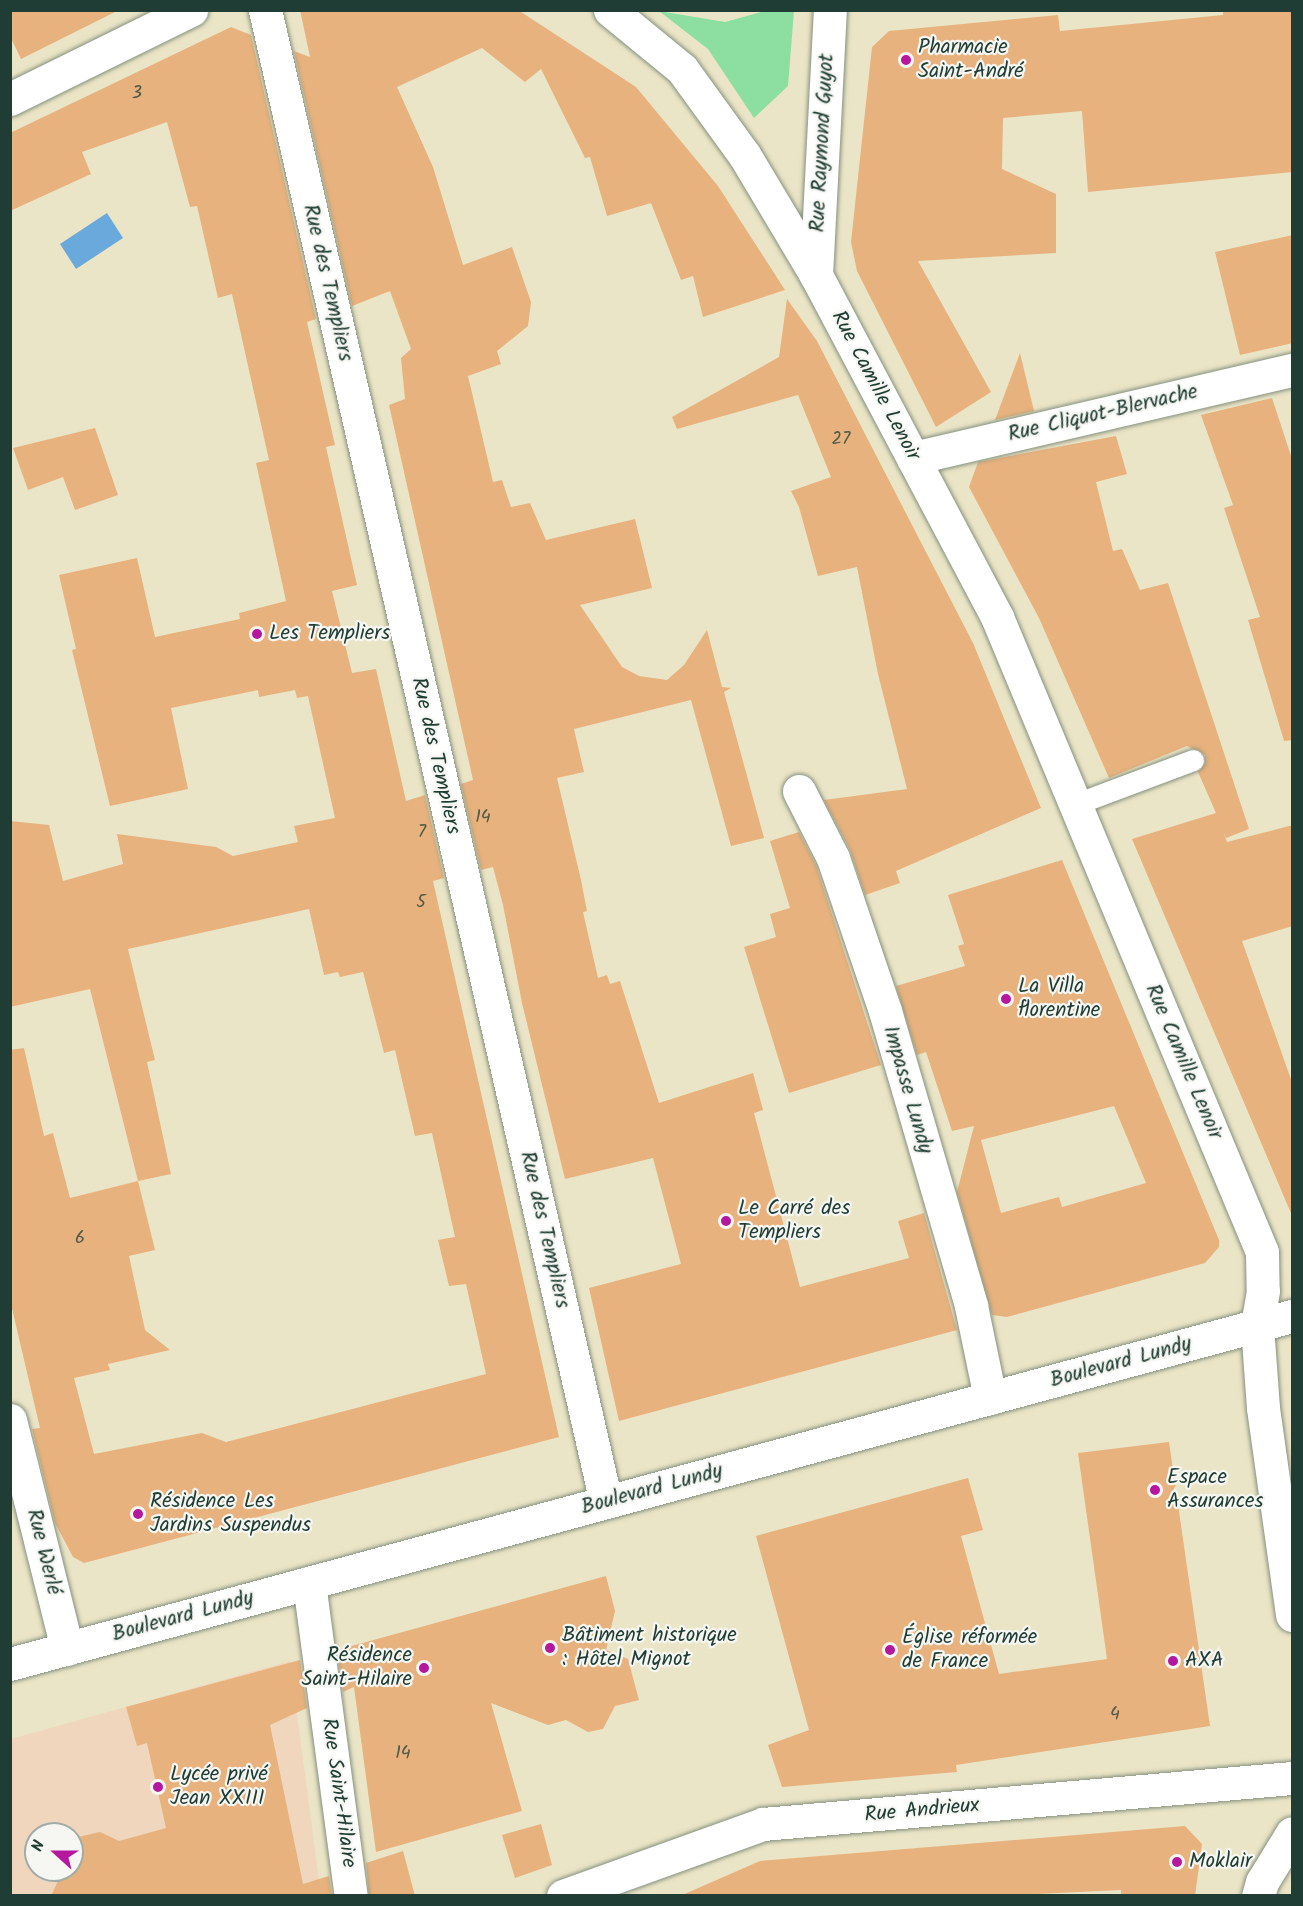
<!DOCTYPE html>
<meta charset="utf-8">
<style>
body{margin:0}
#map{position:relative;width:1303px;height:1906px;overflow:hidden;background:#ebe5c7;font-family:Kalam,sans-serif}
div>[style]{position:absolute}
[style*='--x']{left:calc(var(--x)*1px);top:calc(var(--y)*1px);width:calc(var(--w)*1px);rotate:calc(var(--a)*1deg)}
.built>*{inset:0;background:#f0d6bc}
.green>*{inset:0;background:#8cdfa0}
.water>*{inset:0;background:#69a9dc}
.building>*{inset:0;background:#e7b27e}
.roads{filter:drop-shadow(0 0 2px #85917e) drop-shadow(0 0 2px #85917e)}
.service>*{height:21px;margin:-10.5px;padding:0 10.5px;transform-origin:10.5px;border-radius:10.5px;background:#fff}
.minor>*{height:33px;margin:-16.5px;padding:0 16.5px;transform-origin:16.5px;border-radius:16.5px;background:#fff}
.tertiary>*{height:33px;margin:-16.5px;padding:0 16.5px;transform-origin:16.5px;border-radius:16.5px;background:#fff}
.secondary>*{height:33px;margin:-16.5px;padding:0 16.5px;transform-origin:16.5px;border-radius:16.5px;background:#fff}
.dots>*{width:16px;height:16px;translate:-50% -50%;box-sizing:border-box;border:3px solid #f6f6f2;border-radius:50%}
span{translate:-50% -50%;white-space:nowrap;text-align:center;line-height:1.15;-webkit-text-stroke:4.5px #f6f6f2;paint-order:stroke}
.number-label{font-size:18px;color:#515a46}
.number-label span{-webkit-text-stroke-width:0}
.poi-label{font-size:21px;color:#1f3d34}
.left{translate:0 -50%;text-align:left}
.right{translate:-100% -50%;text-align:right}
.street-label{font-size:21px;color:#1f3d34}
.frame{position:absolute;inset:0;border:12px solid #1f3d34;pointer-events:none}
.north{position:absolute;left:24px;top:1822px;width:60px;height:60px;box-sizing:border-box;background:#f6f6f2;border:2px solid #a0aca6;border-radius:50%;rotate:291deg;font-size:16px;font-weight:700;line-height:24px;text-align:center;color:#1f3d34}
.north::after{content:'';display:block;margin:auto;width:21px;height:27px;background:#b5179e;clip-path:polygon(50% 0,100% 100%,50% 72%,0 100%)}
</style>
<div id="map">
<div class="built">
<div style="clip-path:polygon(evenodd,290px 1661px,321px 1895px,11px 1896px,11px 1739px,290px 1661px,36px 1834px,72px 1834px,72px 1870px,36px 1870px,36px 1834px)"></div>
</div>
<div class="green">
<div style="clip-path:polygon(659px 11px,725px 22px,765px 11px,794px 11px,788px 86px,754px 118px,708px 49px)"></div>
</div>
<div class="water">
<div style="clip-path:polygon(107px 213px,123px 238px,76px 269px,60px 244px)"></div>
</div>
<div class="building">
<div style="clip-path:polygon(10px 10px,119px 10px,21px 59px,10px 36px)"></div>
<div style="clip-path:polygon(300px 10px,518px 10px,636px 87px,718px 186px,785px 290px,703px 317px,693px 276px,681px 280px,651px 203px,607px 216px,590px 157px,585px 158px,541px 69px,525px 82px,482px 48px,397px 87px,433px 167px,463px 265px,512px 247px,531px 302px,528px 326px,497px 351px,501px 364px,468px 376px,493px 482px,502px 480px,511px 507px,530px 503px,546px 540px,635px 519px,652px 588px,580px 605px,622px 667px,639px 676px,667px 680px,684px 665px,707px 630px,722px 687px,731px 688px,724px 692px,764px 838px,731px 846px,691px 700px,574px 729px,584px 772px,557px 778px,581px 880px,587px 911px,583px 912px,598px 978px,607px 975px,610px 984px,620px 981px,659px 1103px,753px 1073px,763px 1110px,754px 1113px,800px 1287px,909px 1258px,898px 1221px,924px 1213px,957px 1330px,619px 1421px,589px 1288px,681px 1264px,653px 1158px,565px 1179px,522px 1003px,503px 905px,493px 867px,481px 870px,461px 784px,473px 780px,389px 405px,405px 399px,401px 358px,411px 349px,390px 291px,352px 306px,294px 51px,310px 57px)"></div>
<div style="clip-path:polygon(1223px 10px,1293px 10px,1293px 172px,1088px 192px,1082px 111px,1003px 118px,1002px 169px,1056px 194px,1056px 253px,918px 261px,991px 392px,936px 427px,857px 271px,851px 242px,872px 47px,889px 31px,1058px 15px,1060px 31px,1223px 15px)"></div>
<div style="clip-path:polygon(evenodd,231px 27px,251px 35px,316px 319px,307px 322px,335px 445px,326px 447px,357px 585px,332px 591px,352px 673px,376px 669px,406px 801px,425px 795px,444px 878px,433px 881px,559px 1437px,84px 1563px,73px 1557px,55px 1523px,32px 1429px,40px 1428px,10px 1300px,10px 1050px,24px 1048px,44px 1136px,53px 1133px,70px 1198px,138px 1181px,90px 989px,10px 1007px,10px 821px,49px 825px,63px 881px,123px 864px,117px 834px,216px 847px,233px 856px,298px 842px,294px 826px,335px 818px,308px 696px,297px 698px,295px 690px,259px 697px,258px 690px,171px 708px,188px 789px,110px 806px,72px 650px,76px 649px,59px 575px,137px 558px,155px 637px,240px 619px,239px 613px,286px 601px,256px 463px,269px 460px,232px 294px,218px 298px,197px 206px,190px 207px,167px 122px,82px 152px,91px 174px,10px 211px,10px 133px,231px 27px,309px 909px,324px 975px,338px 972px,340px 977px,363px 972px,384px 1053px,395px 1050px,415px 1136px,432px 1133px,455px 1237px,438px 1240px,449px 1286px,466px 1284px,486px 1374px,226px 1442px,202px 1433px,94px 1454px,74px 1378px,110px 1370px,108px 1364px,170px 1350px,145px 1330px,129px 1256px,155px 1250px,138px 1181px,171px 1174px,147px 1062px,155px 1060px,128px 949px,309px 909px)"></div>
<div style="clip-path:polygon(1293px 235px,1293px 343px,1240px 355px,1215px 252px)"></div>
<div style="clip-path:polygon(787px 299px,817px 341px,973px 643px,1041px 808px,896px 871px,900px 883px,865px 895px,850px 850px,824px 800px,907px 789px,878px 674px,857px 567px,818px 576px,799px 507px,791px 491px,831px 477px,798px 395px,677px 429px,672px 417px,779px 357px)"></div>
<div style="clip-path:polygon(1020px 353px,1034px 411px,995px 420px)"></div>
<div style="clip-path:polygon(1272px 398px,1293px 462px,1293px 740px,1284px 741px,1248px 620px,1260px 617px,1224px 508px,1233px 505px,1201px 415px)"></div>
<div style="clip-path:polygon(95px 428px,118px 495px,75px 510px,63px 477px,28px 490px,13px 448px)"></div>
<div style="clip-path:polygon(1116px 436px,1127px 474px,1096px 482px,1113px 551px,1122px 549px,1140px 590px,1168px 583px,1249px 829px,1226px 838px,1223px 831px,1227px 842px,1293px 825px,1293px 926px,1242px 941px,1293px 1085px,1293px 1218px,1132px 839px,1216px 813px,1198px 772px,1205px 763px,1205px 755px,1187px 746px,1109px 778px,1039px 618px,969px 487px,978px 462px)"></div>
<div style="clip-path:polygon(799px 832px,816px 865px,881px 1065px,789px 1093px,744px 947px,776px 937px,770px 914px,790px 908px,770px 841px)"></div>
<div style="clip-path:polygon(evenodd,1062px 860px,1219px 1240px,1219px 1247px,1205px 1263px,1007px 1317px,992px 1315px,957px 1192px,974px 1126px,952px 1131px,926px 1052px,917px 1055px,896px 986px,965px 966px,958px 946px,964px 944px,948px 895px,1062px 860px,1114px 1106px,1146px 1183px,1062px 1207px,1059px 1197px,1001px 1213px,981px 1140px,1114px 1106px)"></div>
<div style="clip-path:polygon(1169px 1442px,1210px 1726px,956px 1765px,957px 1772px,782px 1787px,768px 1745px,809px 1730px,756px 1536px,968px 1478px,983px 1530px,961px 1536px,999px 1674px,1107px 1659px,1078px 1453px)"></div>
<div style="clip-path:polygon(606px 1576px,615px 1611px,606px 1650px,628px 1659px,639px 1700px,615px 1706px,603px 1729px,588px 1732px,566px 1720px,548px 1725px,491px 1703px,522px 1811px,376px 1852px,354px 1687px,343px 1692px,337px 1650px)"></div>
<div style="clip-path:polygon(300px 1660px,307px 1708px,270px 1725px,303px 1884px,329px 1876px,332px 1896px,51px 1896px,63px 1870px,72px 1870px,72px 1850px,78px 1837px,100px 1832px,119px 1841px,166px 1828px,147px 1743px,137px 1746px,126px 1707px)"></div>
<div style="clip-path:polygon(541px 1824px,552px 1865px,515px 1878px,502px 1835px)"></div>
<div style="clip-path:polygon(1185px 1826px,1202px 1844px,1195px 1896px,1121px 1896px,1121px 1890px,994px 1896px,680px 1896px,760px 1861px)"></div>
<div style="clip-path:polygon(403px 1851px,415px 1896px,369px 1896px,366px 1863px)"></div>
</div>
<div class="roads">
<div class="service">
<div style="--x:1076;--y:804;--w:125;--a:-20.6"></div>
</div>
<div class="minor">
<div style="--x:265;--y:10;--w:1530;--a:77.13"></div>
<div style="--x:10;--y:99;--w:202;--a:-26.2"></div>
<div style="--x:816;--y:275;--w:265;--a:-87"></div>
<div style="--x:913;--y:458;--w:389;--a:-13.1"></div>
<div style="--x:799;--y:791;--w:75;--a:63.1"></div>
<div style="--x:833;--y:858;--w:162;--a:71.2"></div>
<div style="--x:885;--y:1011;--w:307;--a:73.7"></div>
<div style="--x:971;--y:1306;--w:94;--a:78.3"></div>
<div style="--x:1257;--y:1326;--w:82;--a:85.8"></div>
<div style="--x:1263;--y:1408;--w:209;--a:82"></div>
<div style="--x:10;--y:1420;--w:236;--a:76"></div>
<div style="--x:309;--y:1583;--w:316;--a:82.4"></div>
<div style="--x:563;--y:1896;--w:213;--a:-19.8"></div>
<div style="--x:763;--y:1824;--w:531;--a:-4.97"></div>
<div style="--x:1258;--y:1896;--w:15;--a:-74"></div>
<div style="--x:1262;--y:1882;--w:57;--a:-58.5"></div>
</div>
<div class="tertiary">
<div style="--x:610;--y:10;--w:93;--a:39.3"></div>
<div style="--x:682;--y:69;--w:107;--a:54.1"></div>
<div style="--x:745;--y:156;--w:139;--a:59.2"></div>
<div style="--x:816;--y:275;--w:387;--a:62.1"></div>
<div style="--x:997;--y:617;--w:688;--a:67.35"></div>
<div style="--x:1262;--y:1252;--w:39;--a:89"></div>
<div style="--x:1263;--y:1291;--w:36;--a:100"></div>
</div>
<div class="secondary">
<div style="--x:10;--y:1664;--w:1328;--a:-15.19"></div>
</div>
</div>
<div class="dots">
<div style="left:906px;top:60px;background:#b5179e"></div>
<div style="left:257px;top:634px;background:#b5179e"></div>
<div style="left:1006px;top:999px;background:#b5179e"></div>
<div style="left:726px;top:1221px;background:#b5179e"></div>
<div style="left:1155px;top:1490px;background:#b5179e"></div>
<div style="left:138px;top:1514px;background:#b5179e"></div>
<div style="left:550px;top:1648px;background:#b5179e"></div>
<div style="left:890px;top:1650px;background:#b5179e"></div>
<div style="left:1173px;top:1661px;background:#b5179e"></div>
<div style="left:424px;top:1668px;background:#b5179e"></div>
<div style="left:158px;top:1787px;background:#b5179e"></div>
<div style="left:1177px;top:1862px;background:#b5179e"></div>
</div>
<div class="number-label">
<span style="left:137px;top:94px">3</span>
<span style="left:841px;top:440px">27</span>
<span style="left:483px;top:818px">14</span>
<span style="left:422px;top:833px">7</span>
<span style="left:421px;top:903px">5</span>
<span style="left:80px;top:1239px">6</span>
<span style="left:1115px;top:1715px">4</span>
<span style="left:403px;top:1754px">14</span>
</div>
<div class="poi-label">
<span class="left" style="left:918px;top:60px">Pharmacie<br>Saint-André</span>
<span class="left" style="left:269px;top:634px">Les Templiers</span>
<span class="left" style="left:1018px;top:999px">La Villa<br>florentine</span>
<span class="left" style="left:738px;top:1221px">Le Carré des<br>Templiers</span>
<span class="left" style="left:1167px;top:1490px">Espace<br>Assurances</span>
<span class="left" style="left:150px;top:1514px">Résidence Les<br>Jardins Suspendus</span>
<span class="left" style="left:562px;top:1648px">Bâtiment historique<br>: Hôtel Mignot</span>
<span class="left" style="left:902px;top:1650px">Église réformée<br>de France</span>
<span class="right" style="left:412px;top:1668px">Résidence<br>Saint-Hilaire</span>
<span class="left" style="left:1185px;top:1661px">AXA</span>
<span class="left" style="left:170px;top:1787px">Lycée privé<br>Jean XXIII</span>
<span class="left" style="left:1189px;top:1862px">Moklair</span>
</div>
<div class="street-label">
<span style="left:823px;top:143px;rotate:-87deg">Rue Raymond Guyot</span>
<span style="left:327px;top:283px;rotate:77deg">Rue des Templiers</span>
<span style="left:875px;top:386px;rotate:62deg">Rue Camille Lenoir</span>
<span style="left:1103px;top:414px;rotate:-13deg">Rue Cliquot-Blervache</span>
<span style="left:435px;top:756px;rotate:77deg">Rue des Templiers</span>
<span style="left:1183px;top:1062px;rotate:67deg">Rue Camille Lenoir</span>
<span style="left:907px;top:1090px;rotate:74deg">Impasse Lundy</span>
<span style="left:544px;top:1230px;rotate:77deg">Rue des Templiers</span>
<span style="left:1121px;top:1363px;rotate:-15deg">Boulevard Lundy</span>
<span style="left:652px;top:1490px;rotate:-15deg">Boulevard Lundy</span>
<span style="left:43px;top:1552px;rotate:76deg">Rue Werlé</span>
<span style="left:183px;top:1617px;rotate:-15deg">Boulevard Lundy</span>
<span style="left:338px;top:1793px;rotate:82deg">Rue Saint-Hilaire</span>
<span style="left:922px;top:1811px;rotate:-5deg">Rue Andrieux</span>
</div>
<div class="frame"></div>
<div class="north">N</div>
</div>
